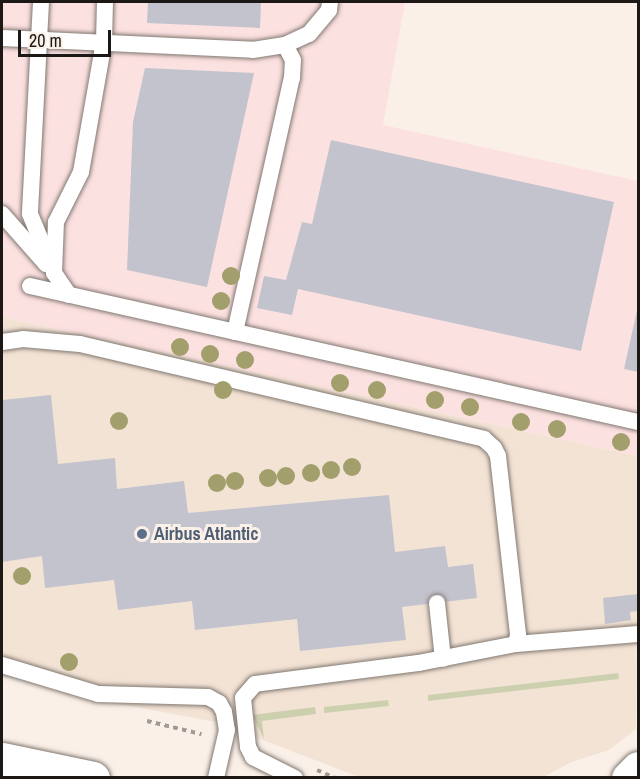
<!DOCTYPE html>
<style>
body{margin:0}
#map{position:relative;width:640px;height:779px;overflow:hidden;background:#faf0e8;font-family:"Archivo Narrow",sans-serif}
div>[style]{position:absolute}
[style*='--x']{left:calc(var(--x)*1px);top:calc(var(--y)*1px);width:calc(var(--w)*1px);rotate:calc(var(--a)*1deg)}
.built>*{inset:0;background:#f3e3d5}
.industrial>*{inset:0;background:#fce1e1}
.green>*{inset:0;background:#cdd0af}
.building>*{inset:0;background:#c3c3ce}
.path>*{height:4px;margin-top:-2px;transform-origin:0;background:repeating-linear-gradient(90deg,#a19a94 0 4.5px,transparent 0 9px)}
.roads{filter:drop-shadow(0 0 2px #817871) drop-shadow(0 0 2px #817871)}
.service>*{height:16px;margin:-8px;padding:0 8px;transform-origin:8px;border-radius:8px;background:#fff}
.minor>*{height:33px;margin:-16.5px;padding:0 16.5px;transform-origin:16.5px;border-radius:16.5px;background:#fff}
.tertiary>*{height:33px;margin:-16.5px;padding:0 16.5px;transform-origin:16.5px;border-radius:16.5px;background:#fff}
.trees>*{width:18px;height:18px;margin:-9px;border-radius:50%;background:#a29f6c}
.dots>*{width:16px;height:16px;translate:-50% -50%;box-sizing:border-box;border:3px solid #faf0e8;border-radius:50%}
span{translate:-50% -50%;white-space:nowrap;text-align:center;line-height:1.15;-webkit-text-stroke:6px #faf0e8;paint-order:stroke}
.service-label{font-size:18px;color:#4e5e75;font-weight:700}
.left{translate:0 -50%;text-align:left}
.frame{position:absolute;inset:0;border:3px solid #1c1816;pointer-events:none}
.scale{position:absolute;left:18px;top:30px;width:93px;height:27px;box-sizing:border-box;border:3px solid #1c1816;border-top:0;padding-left:8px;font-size:18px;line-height:21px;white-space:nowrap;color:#1c1816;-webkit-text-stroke:4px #faf0e8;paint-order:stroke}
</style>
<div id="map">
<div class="built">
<div style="clip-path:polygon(2px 317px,638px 456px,636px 729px,609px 750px,572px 762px,543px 777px,359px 777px,216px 722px,77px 696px,2px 673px)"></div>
</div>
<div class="industrial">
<div style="clip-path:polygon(2px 2px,405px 2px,383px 125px,638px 181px,638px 456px,2px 317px)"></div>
</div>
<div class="green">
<div style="clip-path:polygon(618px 673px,619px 679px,428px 701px,428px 695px)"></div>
<div style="clip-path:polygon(388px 700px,389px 706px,324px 713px,324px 707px)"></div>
<div style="clip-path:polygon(315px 707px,316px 714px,262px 721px,264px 739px,252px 715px)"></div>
</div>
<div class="building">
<div style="clip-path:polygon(148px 2px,261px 2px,260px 28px,147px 23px)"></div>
<div style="clip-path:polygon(145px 68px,254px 73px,207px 287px,127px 270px,133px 122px)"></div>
<div style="clip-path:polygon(331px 140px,614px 202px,581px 351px,298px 289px,292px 315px,257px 308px,264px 276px,286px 280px,302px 222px,312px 224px)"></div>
<div style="clip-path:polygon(638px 306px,638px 372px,624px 369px)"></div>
<div style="clip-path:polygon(51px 395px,58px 464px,115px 458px,117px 489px,184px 481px,188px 513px,389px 495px,395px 552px,445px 546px,448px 567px,473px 564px,477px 598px,402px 607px,406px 640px,300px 651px,297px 619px,195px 630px,192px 601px,118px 610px,114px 580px,45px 588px,42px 556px,2px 562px,2px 400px)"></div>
<div style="clip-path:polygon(638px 594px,638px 611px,630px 612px,631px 620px,605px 624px,603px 598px)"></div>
</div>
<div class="path">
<div style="--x:147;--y:721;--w:56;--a:13.5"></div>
<div style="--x:317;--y:770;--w:20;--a:24"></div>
</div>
<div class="roads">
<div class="service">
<div style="--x:41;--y:2;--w:212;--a:93"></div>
<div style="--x:30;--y:214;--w:57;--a:67.5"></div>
<div style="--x:2;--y:38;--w:251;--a:2.7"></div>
<div style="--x:253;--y:50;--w:32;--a:-9"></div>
<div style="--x:285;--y:45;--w:26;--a:-25"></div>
<div style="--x:309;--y:34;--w:31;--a:-50"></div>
<div style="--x:329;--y:10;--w:8;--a:-83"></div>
<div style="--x:2;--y:214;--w:67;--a:48.7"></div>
<div style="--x:30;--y:286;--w:623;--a:12.61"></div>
<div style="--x:69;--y:295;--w:27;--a:-124"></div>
<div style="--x:54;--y:273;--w:51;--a:-87.8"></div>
<div style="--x:56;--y:222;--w:56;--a:-63.4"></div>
<div style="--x:81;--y:172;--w:132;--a:-80"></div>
<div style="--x:104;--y:42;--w:40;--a:-88.6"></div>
<div style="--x:235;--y:332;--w:260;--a:-77.4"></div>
<div style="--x:292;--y:78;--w:18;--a:-87"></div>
<div style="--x:293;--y:60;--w:17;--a:-118"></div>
<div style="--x:2;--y:342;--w:21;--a:-8"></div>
<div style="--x:23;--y:339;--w:57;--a:5"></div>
<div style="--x:80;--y:344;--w:415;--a:13.2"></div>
<div style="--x:484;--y:439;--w:13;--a:42"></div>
<div style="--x:494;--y:448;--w:9;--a:63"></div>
<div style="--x:498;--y:456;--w:180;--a:83.6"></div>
<div style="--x:518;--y:635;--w:9;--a:103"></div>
<div style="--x:516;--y:644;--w:100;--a:169"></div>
<div style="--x:418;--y:663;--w:164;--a:172.7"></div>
<div style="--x:255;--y:684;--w:18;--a:131"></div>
<div style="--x:243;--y:698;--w:49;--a:84.2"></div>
<div style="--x:248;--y:747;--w:11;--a:63"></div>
<div style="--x:253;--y:757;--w:47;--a:26.6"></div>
<div style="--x:437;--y:603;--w:56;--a:83.9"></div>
<div style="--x:516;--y:644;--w:122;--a:-4.7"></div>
<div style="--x:2;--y:665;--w:100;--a:16.8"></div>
<div style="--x:98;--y:694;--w:110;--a:1.6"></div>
<div style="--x:208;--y:697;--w:13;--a:29"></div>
<div style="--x:219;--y:703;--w:10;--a:61"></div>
<div style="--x:224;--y:712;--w:18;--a:81"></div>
<div style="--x:227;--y:730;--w:49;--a:102.9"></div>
</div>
<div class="minor">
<div style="--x:628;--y:778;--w:14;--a:-45"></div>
</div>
<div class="tertiary">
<div style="--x:2;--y:759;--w:93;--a:11.8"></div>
</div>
</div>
<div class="trees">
<div style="left:231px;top:276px"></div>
<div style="left:221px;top:301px"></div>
<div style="left:180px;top:347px"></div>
<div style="left:210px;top:354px"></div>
<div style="left:245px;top:360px"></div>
<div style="left:340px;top:383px"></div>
<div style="left:223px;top:390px"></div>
<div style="left:377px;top:390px"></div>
<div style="left:435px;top:400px"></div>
<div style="left:470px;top:407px"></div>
<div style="left:119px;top:421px"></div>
<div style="left:521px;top:422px"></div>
<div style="left:557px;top:429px"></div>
<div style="left:621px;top:442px"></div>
<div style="left:352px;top:467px"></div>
<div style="left:331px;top:470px"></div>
<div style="left:311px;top:473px"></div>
<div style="left:286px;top:476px"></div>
<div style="left:268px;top:478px"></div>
<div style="left:235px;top:481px"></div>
<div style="left:217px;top:483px"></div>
<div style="left:22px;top:576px"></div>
<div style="left:69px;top:662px"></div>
</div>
<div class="dots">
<div style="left:142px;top:534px;background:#5c6f8a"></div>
</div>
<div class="service-label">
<span class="left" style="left:154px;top:534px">Airbus Atlantic</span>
</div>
<div class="frame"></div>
<div class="scale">20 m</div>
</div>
